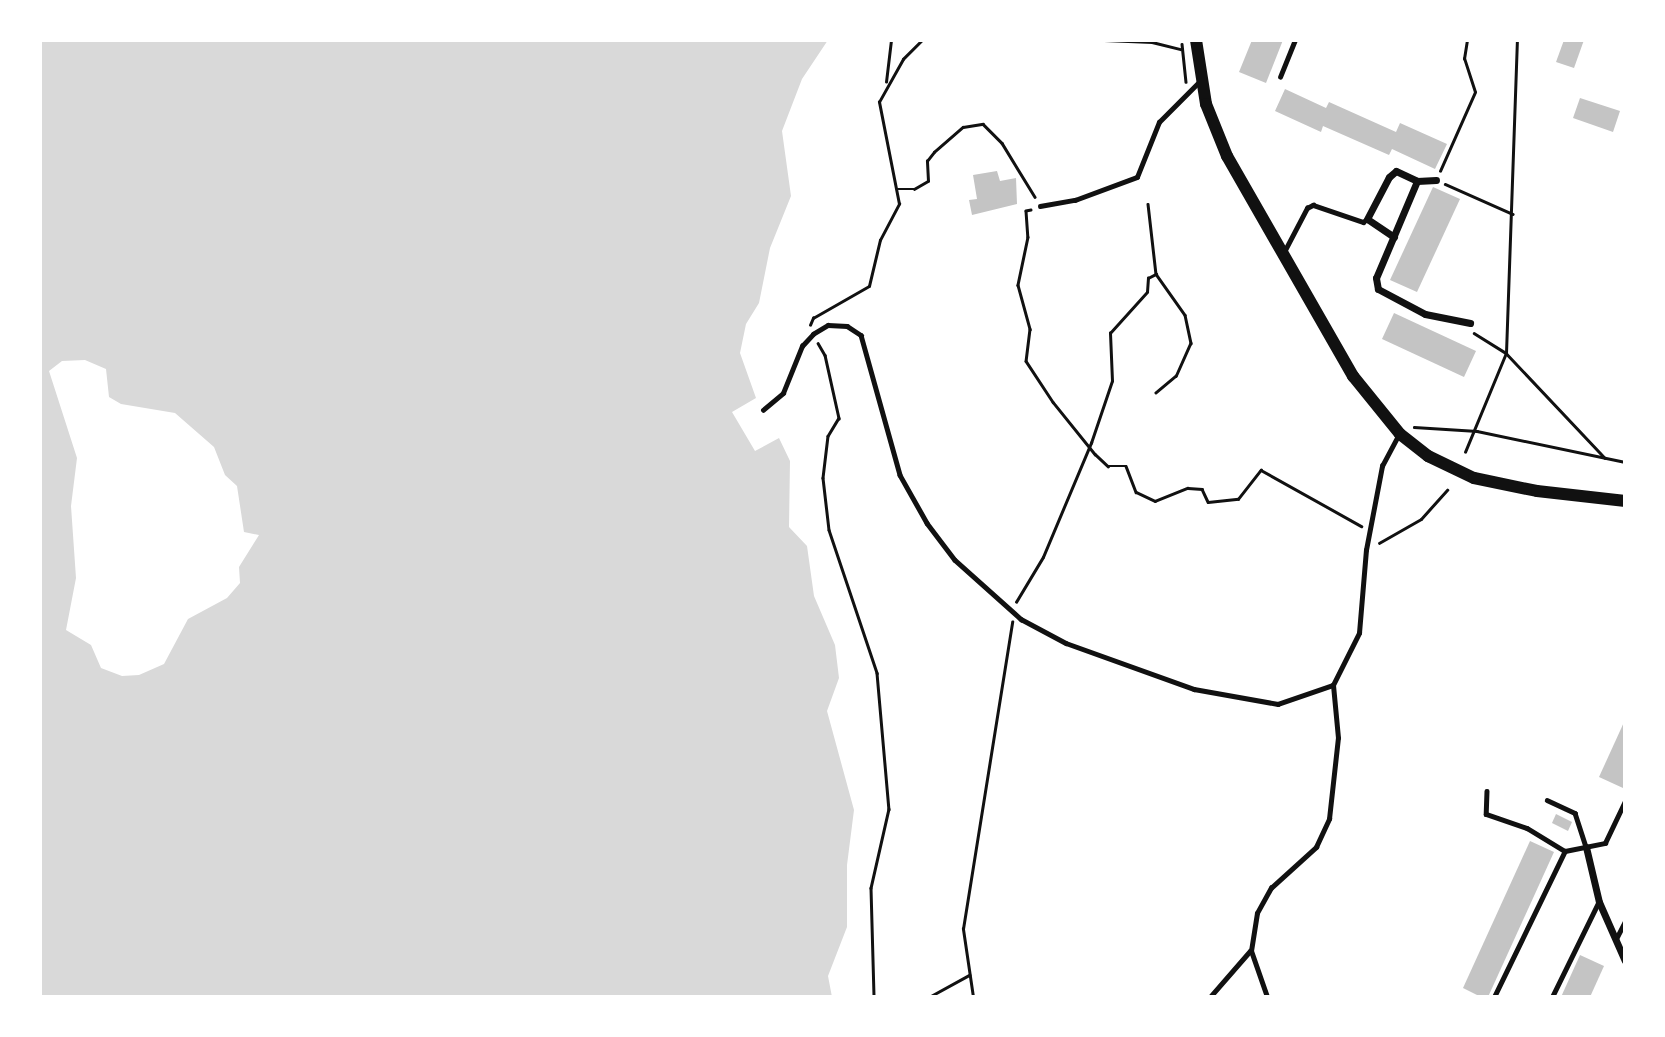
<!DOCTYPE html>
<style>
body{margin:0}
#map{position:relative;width:1665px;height:1037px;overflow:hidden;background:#fff;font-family:"DejaVu Sans",sans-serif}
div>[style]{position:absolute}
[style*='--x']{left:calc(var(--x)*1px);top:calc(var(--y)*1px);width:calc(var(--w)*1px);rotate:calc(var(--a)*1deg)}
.water>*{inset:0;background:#d9d9d9}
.building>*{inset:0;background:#c4c4c4}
.path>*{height:2.5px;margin:-1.25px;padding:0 1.25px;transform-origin:1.25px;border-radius:1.25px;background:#111}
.service>*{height:4.5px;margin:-2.25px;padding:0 2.25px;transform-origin:2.25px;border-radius:2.25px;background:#111}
.minor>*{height:7px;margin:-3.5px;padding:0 3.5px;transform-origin:3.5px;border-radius:3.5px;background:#111}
.tertiary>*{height:12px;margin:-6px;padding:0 6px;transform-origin:6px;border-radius:6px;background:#111}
span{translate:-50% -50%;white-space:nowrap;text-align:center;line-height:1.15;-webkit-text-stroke:7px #fff;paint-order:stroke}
.frame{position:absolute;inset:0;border:42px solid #fff;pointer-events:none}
</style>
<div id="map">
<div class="water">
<div style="clip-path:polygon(evenodd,40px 40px,828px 40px,802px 79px,782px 131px,791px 196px,770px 248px,759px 303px,746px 324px,740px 353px,756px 398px,732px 412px,755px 451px,779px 438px,790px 461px,789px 527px,807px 546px,814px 596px,835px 645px,839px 678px,827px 711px,854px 810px,847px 865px,847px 927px,828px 976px,832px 997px,40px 997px,40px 40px,85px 360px,106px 369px,109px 397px,121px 404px,175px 413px,214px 447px,225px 475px,237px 486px,244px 532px,259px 535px,239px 567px,240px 583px,227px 598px,188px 619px,164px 664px,139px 675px,122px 676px,101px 668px,91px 645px,66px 630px,76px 578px,71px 506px,77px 458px,49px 371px,62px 361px,85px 360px)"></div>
</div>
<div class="building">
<div style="clip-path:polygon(1252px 40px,1283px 40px,1266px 83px,1239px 72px)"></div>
<div style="clip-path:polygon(1564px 40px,1584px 40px,1574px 68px,1556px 62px)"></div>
<div style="clip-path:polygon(1285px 89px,1326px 108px,1329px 102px,1396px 132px,1400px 123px,1447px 144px,1435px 169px,1392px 149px,1389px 155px,1323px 126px,1321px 132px,1275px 111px)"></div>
<div style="clip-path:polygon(1580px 98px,1620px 111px,1613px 132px,1573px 118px)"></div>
<div style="clip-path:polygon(997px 171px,1000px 181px,1016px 178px,1017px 204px,972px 215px,969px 200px,977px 199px,973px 175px)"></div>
<div style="clip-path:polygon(1433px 187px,1460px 199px,1417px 292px,1390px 280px)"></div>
<div style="clip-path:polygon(1394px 313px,1476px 351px,1464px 377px,1382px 339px)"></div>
<div style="clip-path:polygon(1625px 720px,1625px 784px,1623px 788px,1599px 777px)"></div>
<div style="clip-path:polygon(1556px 814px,1572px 822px,1568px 831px,1552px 823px)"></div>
<div style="clip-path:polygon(1530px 841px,1554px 852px,1488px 997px,1481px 997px,1463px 988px)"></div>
<div style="clip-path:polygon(1580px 955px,1604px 966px,1590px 997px,1561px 997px)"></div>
</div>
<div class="path">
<div style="--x:1104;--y:40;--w:48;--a:2.4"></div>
<div style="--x:1152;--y:42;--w:29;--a:14"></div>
<div style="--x:1182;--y:44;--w:38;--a:84"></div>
<div style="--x:886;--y:82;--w:42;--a:-83.2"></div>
<div style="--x:1440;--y:171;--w:86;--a:-66.1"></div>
<div style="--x:1475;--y:92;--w:35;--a:-108"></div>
<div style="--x:1464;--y:59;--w:19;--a:-81"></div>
<div style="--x:1445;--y:184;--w:74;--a:23.8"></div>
<div style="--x:897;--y:189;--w:17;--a:0"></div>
<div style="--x:914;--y:189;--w:16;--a:-30"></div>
<div style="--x:928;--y:181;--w:20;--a:-93"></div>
<div style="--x:927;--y:161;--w:11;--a:-52"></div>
<div style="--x:934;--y:152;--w:38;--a:-41"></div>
<div style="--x:963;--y:127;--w:20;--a:-9"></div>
<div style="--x:983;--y:124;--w:27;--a:45"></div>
<div style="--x:1002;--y:143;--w:63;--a:58.6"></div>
<div style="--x:1148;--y:204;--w:70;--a:83.5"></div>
<div style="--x:1156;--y:274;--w:50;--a:54.7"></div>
<div style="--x:1185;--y:315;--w:29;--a:78"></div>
<div style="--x:1191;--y:343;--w:36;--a:114"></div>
<div style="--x:1176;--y:376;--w:26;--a:140"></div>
<div style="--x:1031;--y:210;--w:5;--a:169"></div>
<div style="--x:1026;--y:211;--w:26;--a:86"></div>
<div style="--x:1028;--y:237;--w:49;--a:101.8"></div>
<div style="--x:1018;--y:285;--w:46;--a:74.7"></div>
<div style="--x:1030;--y:329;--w:32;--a:97"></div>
<div style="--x:1026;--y:361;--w:49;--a:56.6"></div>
<div style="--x:1053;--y:402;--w:67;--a:51.1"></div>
<div style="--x:1095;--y:454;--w:18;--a:43"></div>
<div style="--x:1108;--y:466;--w:18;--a:0"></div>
<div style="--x:1126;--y:466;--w:28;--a:69"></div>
<div style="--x:1136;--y:492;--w:21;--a:25"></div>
<div style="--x:1155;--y:501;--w:35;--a:-22"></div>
<div style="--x:1188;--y:488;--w:14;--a:4"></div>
<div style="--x:1202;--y:489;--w:14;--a:65"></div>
<div style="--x:1208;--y:502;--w:30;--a:-6"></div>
<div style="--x:1238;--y:499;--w:37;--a:-52"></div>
<div style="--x:1261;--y:470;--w:115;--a:29.2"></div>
<div style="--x:810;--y:325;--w:8;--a:-67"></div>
<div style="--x:813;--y:318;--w:64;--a:-29.7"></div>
<div style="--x:869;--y:286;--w:47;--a:-76.6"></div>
<div style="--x:880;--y:240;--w:41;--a:-62.2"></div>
<div style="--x:899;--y:204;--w:104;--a:-101.1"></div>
<div style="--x:879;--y:102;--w:49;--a:-60.8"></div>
<div style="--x:903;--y:59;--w:27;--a:-45"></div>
<div style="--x:1474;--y:333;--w:38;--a:32"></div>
<div style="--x:1506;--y:353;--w:144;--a:46.7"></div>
<div style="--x:818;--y:343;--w:14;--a:60"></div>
<div style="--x:825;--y:355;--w:65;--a:77.5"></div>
<div style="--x:839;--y:418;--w:21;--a:121"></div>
<div style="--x:828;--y:436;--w:42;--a:96.8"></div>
<div style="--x:823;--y:478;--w:52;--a:83.4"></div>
<div style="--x:829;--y:530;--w:151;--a:71.4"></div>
<div style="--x:877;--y:673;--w:137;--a:85"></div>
<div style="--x:889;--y:809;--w:81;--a:102.8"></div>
<div style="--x:871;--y:888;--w:109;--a:88.4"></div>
<div style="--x:1414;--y:427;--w:63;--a:3.6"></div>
<div style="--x:1477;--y:431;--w:151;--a:11.8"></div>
<div style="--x:1465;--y:452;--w:107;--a:-67.5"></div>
<div style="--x:1506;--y:353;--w:313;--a:-88"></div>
<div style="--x:1379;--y:543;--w:48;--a:-29.7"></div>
<div style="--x:1421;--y:519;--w:39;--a:-48"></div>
<div style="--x:1016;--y:602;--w:52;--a:-59"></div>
<div style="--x:1043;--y:557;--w:124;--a:-67.2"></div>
<div style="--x:1091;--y:443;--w:65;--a:-71.3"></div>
<div style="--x:1112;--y:381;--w:48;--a:-92.4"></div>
<div style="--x:1110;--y:333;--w:55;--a:-47.9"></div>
<div style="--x:1147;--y:292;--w:14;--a:-86"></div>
<div style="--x:1148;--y:278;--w:9;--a:-27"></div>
<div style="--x:929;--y:997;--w:46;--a:-28.8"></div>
<div style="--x:973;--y:997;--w:69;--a:-98.4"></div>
<div style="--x:963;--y:929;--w:311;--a:-80.9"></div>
</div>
<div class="service">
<div style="--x:1280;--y:77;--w:40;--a:-68"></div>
<div style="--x:1040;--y:206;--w:36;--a:-10"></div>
<div style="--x:1075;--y:200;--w:66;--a:-20.4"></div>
<div style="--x:1137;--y:177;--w:59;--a:-68.2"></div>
<div style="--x:1159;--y:122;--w:58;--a:-45"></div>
<div style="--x:1284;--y:252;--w:50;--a:-62.4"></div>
<div style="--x:1307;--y:208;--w:7;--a:-27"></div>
<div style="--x:1313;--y:205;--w:53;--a:18.8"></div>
<div style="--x:1363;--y:222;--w:5;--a:-37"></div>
<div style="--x:763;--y:410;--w:26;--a:-40"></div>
<div style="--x:783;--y:393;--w:51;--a:-68"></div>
<div style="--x:802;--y:346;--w:16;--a:-47"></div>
<div style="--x:813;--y:334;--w:17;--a:-31"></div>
<div style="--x:828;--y:325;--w:19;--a:3"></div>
<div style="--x:847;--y:326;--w:17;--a:33"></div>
<div style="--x:861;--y:335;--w:145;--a:74.4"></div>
<div style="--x:900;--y:475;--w:55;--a:60.6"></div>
<div style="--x:927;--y:523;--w:46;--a:52.9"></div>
<div style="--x:955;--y:560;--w:89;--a:41.8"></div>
<div style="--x:1021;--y:619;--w:51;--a:28.1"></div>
<div style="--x:1066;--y:643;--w:136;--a:19.8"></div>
<div style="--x:1194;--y:689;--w:85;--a:10.1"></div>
<div style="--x:1278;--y:704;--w:58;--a:-19.1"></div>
<div style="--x:1487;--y:791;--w:23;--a:92"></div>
<div style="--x:1486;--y:814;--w:43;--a:18.9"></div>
<div style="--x:1527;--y:828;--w:44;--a:31.2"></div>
<div style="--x:1565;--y:851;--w:41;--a:-11.3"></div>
<div style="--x:1605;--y:843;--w:47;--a:-64.5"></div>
<div style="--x:1547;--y:800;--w:31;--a:25"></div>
<div style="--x:1575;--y:813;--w:36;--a:72"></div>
<div style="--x:1616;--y:939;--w:20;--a:-63"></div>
<div style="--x:1210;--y:997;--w:61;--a:-49"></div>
<div style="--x:1267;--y:997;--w:49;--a:-109.2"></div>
<div style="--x:1251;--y:951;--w:38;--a:-81"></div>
<div style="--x:1257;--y:913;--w:29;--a:-61"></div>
<div style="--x:1271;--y:888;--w:61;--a:-42.3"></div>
<div style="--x:1316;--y:847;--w:31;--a:-65"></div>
<div style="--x:1329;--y:819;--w:81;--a:-83.7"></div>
<div style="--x:1338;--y:738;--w:53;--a:-95.4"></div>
<div style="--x:1333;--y:685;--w:58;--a:-63.4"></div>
<div style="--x:1359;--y:633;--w:83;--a:-85.2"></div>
<div style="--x:1366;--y:550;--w:86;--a:-79.2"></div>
<div style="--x:1382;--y:466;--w:36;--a:-62"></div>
<div style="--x:1494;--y:997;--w:162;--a:-64.1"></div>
<div style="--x:1552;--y:997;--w:105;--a:-63.9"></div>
</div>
<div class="minor">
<div style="--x:1417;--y:181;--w:105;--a:112.9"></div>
<div style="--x:1376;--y:278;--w:11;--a:80"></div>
<div style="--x:1378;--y:289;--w:53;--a:28"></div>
<div style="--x:1425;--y:314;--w:46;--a:11.3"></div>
<div style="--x:1394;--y:237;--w:32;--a:-146"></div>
<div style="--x:1367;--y:219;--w:47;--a:-62.4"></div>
<div style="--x:1389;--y:177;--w:9;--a:-41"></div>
<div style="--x:1396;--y:171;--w:23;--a:25"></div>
<div style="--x:1417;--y:181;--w:19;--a:-3"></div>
<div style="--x:1586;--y:847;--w:57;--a:76.7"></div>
<div style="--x:1599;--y:902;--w:64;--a:66.2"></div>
</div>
<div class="tertiary">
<div style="--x:1196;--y:40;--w:65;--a:81.1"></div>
<div style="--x:1206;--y:104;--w:56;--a:68"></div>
<div style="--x:1227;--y:156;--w:254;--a:60.2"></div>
<div style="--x:1353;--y:376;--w:75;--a:51"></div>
<div style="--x:1400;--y:434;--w:36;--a:38"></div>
<div style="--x:1428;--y:456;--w:51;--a:25.6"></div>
<div style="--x:1474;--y:478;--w:64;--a:11.7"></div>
<div style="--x:1537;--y:491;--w:89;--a:6.5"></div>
</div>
<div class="frame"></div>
</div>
